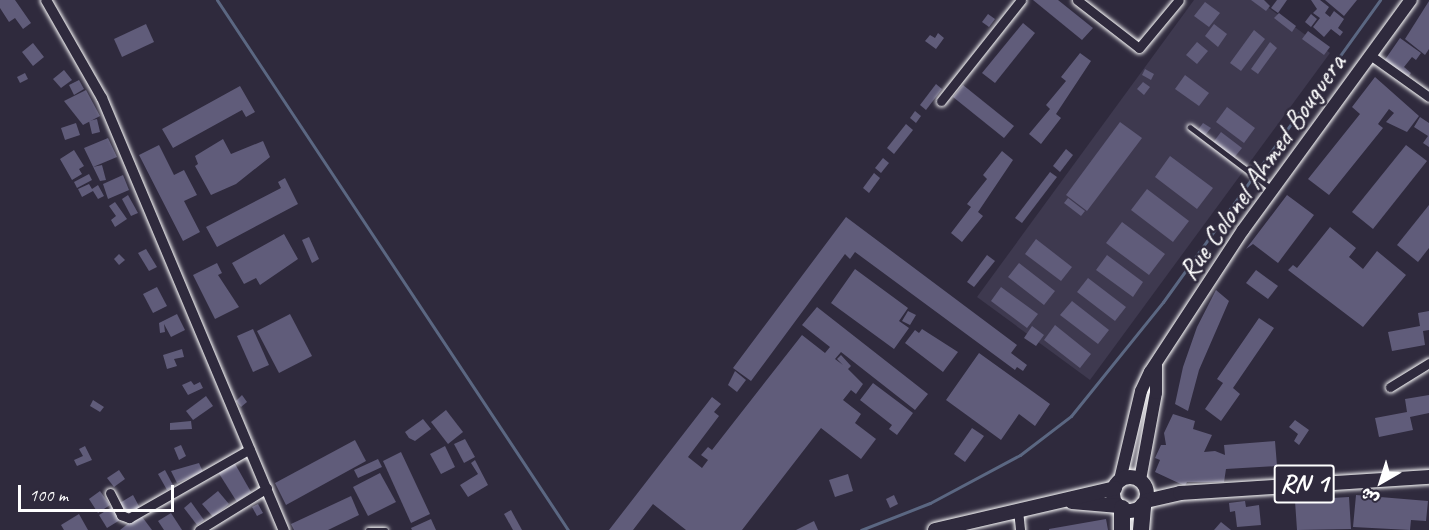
<!DOCTYPE html>
<meta charset="utf-8">
<style>
body{margin:0}
#map{position:relative;width:1429px;height:530px;overflow:hidden;background:#2f2a3d;font-family:Caveat,"Playpen Sans Arabic",sans-serif}
div>[style]{position:absolute}
[style*='--x']{left:calc(var(--x)*1px);top:calc(var(--y)*1px);width:calc(var(--w)*1px);rotate:calc(var(--a)*1deg)}
.built>*{inset:0;background:#3e394f}
.stream>*{height:3px;margin:-1.5px;padding:0 1.5px;transform-origin:1.5px;border-radius:1.5px;background:#5b6782}
.building>*{inset:0;background:#605c7a}
.roads{filter:drop-shadow(0 0 2px #fff) drop-shadow(0 0 2px #fff)}
.service>*{height:4.5px;margin:-2.25px;padding:0 2.25px;transform-origin:2.25px;border-radius:2.25px;background:#2f2a3d}
.minor>*{height:9px;margin:-4.5px;padding:0 4.5px;transform-origin:4.5px;border-radius:4.5px;background:#2f2a3d}
.tertiary>*{height:10px;margin:-5px;padding:0 5px;transform-origin:5px;border-radius:5px;background:#2f2a3d}
.secondary>*{height:12px;margin:-6px;padding:0 6px;transform-origin:6px;border-radius:6px;background:#2f2a3d}
.primary>*{height:14px;margin:-7px;padding:0 7px;transform-origin:7px;border-radius:7px;background:#2f2a3d}
.primary>.ring{margin:-7px;padding:0;box-sizing:content-box;background:none;border:14px solid #2f2a3d;border-radius:50%}
.motorway>*{height:16px;margin:-8px;padding:0 8px;transform-origin:8px;border-radius:8px;background:#2f2a3d}
span{translate:-50% -50%;white-space:nowrap;text-align:center;line-height:1.15;-webkit-text-stroke:5px #2f2a3d;paint-order:stroke}
.shield-label span{padding:2px 4px;background:#2f2a3d;border:2px solid;border-radius:4px;-webkit-text-stroke-width:0}
.shield-label{font-size:27px;color:#fff;font-weight:700}
.street-label{font-size:28px;color:#fff}
.north{position:absolute;left:1351px;top:452px;width:60px;height:60px;-webkit-text-stroke:4px #2f2a3d;paint-order:stroke;rotate:219deg;font-size:16px;font-weight:700;line-height:24px;text-align:center;color:#fff}
.north::after{content:'';display:block;margin:auto;width:21px;height:27px;background:#fff;clip-path:polygon(50% 0,100% 100%,50% 72%,0 100%)}
.scale{position:absolute;left:18px;top:485px;width:156px;height:27px;box-sizing:border-box;border:3px solid #fff;border-top:0;padding-left:8px;font-size:18px;line-height:21px;white-space:nowrap;color:#fff;-webkit-text-stroke:4px #2f2a3d;paint-order:stroke}
</style>
<div id="map">
<div class="built">
<div style="clip-path:polygon(1194px 0,1258px 0,1330px 53px,1090px 380px,977px 297px)"></div>
</div>
<div class="stream">
<div style="--x:217;--y:0;--w:636;--a:56.48"></div>
<div style="--x:861;--y:530;--w:74;--a:-21.4"></div>
<div style="--x:930;--y:503;--w:102;--a:-28.1"></div>
<div style="--x:1020;--y:455;--w:64;--a:-37.4"></div>
<div style="--x:1071;--y:416;--w:146;--a:-51.1"></div>
<div style="--x:1163;--y:302;--w:372;--a:-54.3"></div>
</div>
<div class="building">
<div style="clip-path:polygon(0 0,15px 0,31px 23px,23px 29px,15px 18px,9px 22px,0 8px)"></div>
<div style="clip-path:polygon(1033px 0,1058px 0,1093px 28px,1082px 40px)"></div>
<div style="clip-path:polygon(1251px 0,1264px 0,1270px 6px,1266px 11px)"></div>
<div style="clip-path:polygon(1277px 0,1287px 0,1278px 13px,1271px 8px)"></div>
<div style="clip-path:polygon(1311px 0,1320px 0,1329px 7px,1325px 13px,1330px 17px,1334px 11px,1344px 19px,1338px 28px,1343px 32px,1340px 36px,1331px 29px,1324px 37px,1313px 27px,1320px 18px,1313px 13px,1317px 9px)"></div>
<div style="clip-path:polygon(1325px 0,1357px 0,1344px 16px)"></div>
<div style="clip-path:polygon(1429px 1px,1429px 49px,1425px 55px,1405px 39px)"></div>
<div style="clip-path:polygon(1205px 2px,1220px 13px,1209px 27px,1194px 16px)"></div>
<div style="clip-path:polygon(1279px 13px,1296px 26px,1292px 32px,1274px 18px)"></div>
<div style="clip-path:polygon(988px 14px,995px 19px,989px 27px,982px 22px)"></div>
<div style="clip-path:polygon(1311px 14px,1317px 19px,1311px 27px,1305px 22px)"></div>
<div style="clip-path:polygon(1023px 23px,1035px 33px,995px 83px,982px 73px)"></div>
<div style="clip-path:polygon(146px 24px,154px 42px,122px 57px,114px 39px)"></div>
<div style="clip-path:polygon(1214px 24px,1227px 34px,1218px 47px,1205px 36px)"></div>
<div style="clip-path:polygon(1254px 30px,1265px 39px,1241px 71px,1230px 63px)"></div>
<div style="clip-path:polygon(1308px 31px,1330px 47px,1324px 55px,1302px 39px)"></div>
<div style="clip-path:polygon(938px 33px,944px 38px,936px 49px,925px 41px,930px 35px,935px 38px)"></div>
<div style="clip-path:polygon(1400px 38px,1421px 53px,1416px 60px,1412px 57px,1404px 67px,1411px 73px,1405px 81px,1382px 64px)"></div>
<div style="clip-path:polygon(1197px 42px,1208px 51px,1197px 64px,1186px 55px)"></div>
<div style="clip-path:polygon(1270px 42px,1277px 48px,1258px 74px,1251px 69px)"></div>
<div style="clip-path:polygon(33px 43px,44px 57px,33px 66px,22px 52px)"></div>
<div style="clip-path:polygon(1080px 53px,1091px 61px,1056px 114px,1061px 118px,1041px 144px,1029px 134px,1050px 109px,1046px 105px,1066px 81px,1061px 77px)"></div>
<div style="clip-path:polygon(1145px 69px,1154px 74px,1151px 80px,1142px 75px)"></div>
<div style="clip-path:polygon(64px 70px,72px 80px,61px 88px,53px 79px)"></div>
<div style="clip-path:polygon(25px 73px,28px 79px,20px 83px,17px 77px)"></div>
<div style="clip-path:polygon(1185px 75px,1209px 93px,1199px 106px,1175px 89px)"></div>
<div style="clip-path:polygon(1375px 77px,1419px 116px,1407px 132px,1386px 122px,1394px 113px,1389px 109px,1378px 124px,1383px 128px,1329px 195px,1308px 179px,1360px 114px,1352px 107px)"></div>
<div style="clip-path:polygon(79px 80px,84px 89px,74px 95px,69px 85px)"></div>
<div style="clip-path:polygon(1143px 82px,1150px 87px,1144px 95px,1137px 89px)"></div>
<div style="clip-path:polygon(936px 84px,942px 89px,926px 110px,920px 105px)"></div>
<div style="clip-path:polygon(963px 85px,1014px 126px,1004px 138px,953px 97px)"></div>
<div style="clip-path:polygon(240px 86px,255px 112px,246px 117px,242px 110px,173px 148px,162px 129px)"></div>
<div style="clip-path:polygon(86px 90px,100px 116px,83px 125px,64px 101px)"></div>
<div style="clip-path:polygon(1227px 107px,1255px 128px,1244px 143px,1216px 122px)"></div>
<div style="clip-path:polygon(915px 111px,921px 116px,916px 123px,910px 118px)"></div>
<div style="clip-path:polygon(1420px 117px,1429px 123px,1429px 147px,1423px 143px,1428px 136px,1414px 127px)"></div>
<div style="clip-path:polygon(97px 119px,100px 132px,92px 134px,89px 121px)"></div>
<div style="clip-path:polygon(1120px 122px,1142px 138px,1087px 211px,1066px 195px)"></div>
<div style="clip-path:polygon(76px 123px,80px 135px,65px 140px,61px 128px)"></div>
<div style="clip-path:polygon(1203px 123px,1211px 128px,1202px 139px,1195px 134px)"></div>
<div style="clip-path:polygon(906px 124px,913px 130px,894px 154px,887px 148px)"></div>
<div style="clip-path:polygon(1221px 132px,1242px 148px,1233px 159px,1212px 144px)"></div>
<div style="clip-path:polygon(108px 138px,117px 157px,93px 167px,102px 165px,106px 180px,100px 181px,84px 148px)"></div>
<div style="clip-path:polygon(223px 139px,231px 154px,263px 141px,270px 157px,236px 184px,211px 195px,195px 166px,198px 164px,195px 156px)"></div>
<div style="clip-path:polygon(159px 145px,174px 175px,184px 170px,197px 195px,184px 201px,200px 232px,183px 241px,139px 155px)"></div>
<div style="clip-path:polygon(1406px 145px,1427px 161px,1373px 229px,1352px 212px)"></div>
<div style="clip-path:polygon(1066px 149px,1073px 155px,1060px 172px,1053px 166px)"></div>
<div style="clip-path:polygon(74px 150px,84px 166px,79px 169px,82px 174px,72px 180px,60px 159px)"></div>
<div style="clip-path:polygon(1002px 151px,1013px 160px,978px 212px,983px 216px,962px 242px,951px 233px,971px 207px,967px 204px,987px 179px,983px 175px)"></div>
<div style="clip-path:polygon(1170px 156px,1213px 188px,1197px 209px,1155px 177px)"></div>
<div style="clip-path:polygon(883px 158px,889px 163px,881px 173px,875px 168px)"></div>
<div style="clip-path:polygon(1050px 172px,1057px 177px,1022px 223px,1015px 218px)"></div>
<div style="clip-path:polygon(874px 173px,880px 178px,869px 193px,863px 188px)"></div>
<div style="clip-path:polygon(89px 174px,92px 180px,77px 188px,74px 182px)"></div>
<div style="clip-path:polygon(123px 175px,129px 190px,108px 199px,103px 184px)"></div>
<div style="clip-path:polygon(285px 178px,298px 204px,217px 247px,206px 227px,281px 188px,278px 182px)"></div>
<div style="clip-path:polygon(89px 184px,92px 189px,98px 185px,104px 196px,98px 199px,93px 191px,82px 197px,78px 189px)"></div>
<div style="clip-path:polygon(1147px 189px,1189px 221px,1173px 242px,1131px 210px)"></div>
<div style="clip-path:polygon(128px 195px,138px 213px,131px 216px,122px 199px)"></div>
<div style="clip-path:polygon(1287px 195px,1314px 215px,1278px 263px,1253px 244px,1246px 249px)"></div>
<div style="clip-path:polygon(1068px 198px,1085px 211px,1081px 216px,1064px 203px)"></div>
<div style="clip-path:polygon(115px 202px,127px 219px,115px 227px,111px 220px,116px 216px,109px 206px)"></div>
<div style="clip-path:polygon(1429px 205px,1429px 248px,1418px 262px,1397px 245px)"></div>
<div style="clip-path:polygon(846px 217px,1017px 345px,1011px 353px,1027px 365px,1023px 371px,1017px 367px,1015px 370px,855px 252px,850px 259px,845px 254px,751px 381px,733px 368px)"></div>
<div style="clip-path:polygon(1122px 222px,1165px 254px,1149px 275px,1106px 243px)"></div>
<div style="clip-path:polygon(1330px 227px,1356px 248px,1349px 257px,1363px 269px,1377px 251px,1406px 275px,1363px 327px,1288px 270px,1293px 265px,1297px 268px)"></div>
<div style="clip-path:polygon(284px 234px,298px 259px,260px 285px,256px 278px,244px 284px,232px 263px)"></div>
<div style="clip-path:polygon(309px 237px,319px 259px,312px 263px,302px 240px)"></div>
<div style="clip-path:polygon(1036px 239px,1072px 267px,1061px 281px,1025px 254px)"></div>
<div style="clip-path:polygon(146px 249px,157px 267px,149px 271px,138px 253px)"></div>
<div style="clip-path:polygon(119px 254px,125px 260px,119px 265px,114px 259px)"></div>
<div style="clip-path:polygon(987px 255px,995px 261px,974px 287px,967px 282px)"></div>
<div style="clip-path:polygon(1107px 255px,1143px 282px,1133px 297px,1096px 270px)"></div>
<div style="clip-path:polygon(217px 263px,222px 273px,218px 275px,239px 307px,215px 319px,193px 275px)"></div>
<div style="clip-path:polygon(1019px 263px,1055px 291px,1044px 305px,1008px 277px)"></div>
<div style="clip-path:polygon(855px 269px,908px 308px,899px 321px,909px 328px,894px 349px,831px 303px)"></div>
<div style="clip-path:polygon(1256px 270px,1278px 286px,1268px 299px,1246px 283px)"></div>
<div style="clip-path:polygon(1088px 278px,1126px 307px,1115px 321px,1077px 292px)"></div>
<div style="clip-path:polygon(157px 287px,167px 306px,153px 313px,143px 294px)"></div>
<div style="clip-path:polygon(1001px 287px,1038px 314px,1027px 328px,991px 301px)"></div>
<div style="clip-path:polygon(1216px 290px,1229px 301px,1199px 370px,1188px 411px,1175px 404px,1183px 367px,1197px 327px)"></div>
<div style="clip-path:polygon(1072px 301px,1109px 330px,1098px 344px,1060px 315px)"></div>
<div style="clip-path:polygon(817px 307px,928px 394px,915px 410px,841px 352px,835px 359px,843px 365px,837px 359px,841px 355px,851px 366px,848px 369px,863px 384px,856px 394px,851px 390px,843px 400px,861px 414px,855px 423px,876px 439px,861px 459px,821px 428px,742px 530px,686px 530px,653px 504px,633px 530px,609px 530px,712px 397px,721px 404px,714px 412px,719px 416px,688px 457px,702px 468px,708px 460px,701px 455px,708px 447px,712px 450px,802px 335px,825px 353px,830px 347px,802px 325px)"></div>
<div style="clip-path:polygon(908px 311px,916px 315px,910px 325px,902px 321px)"></div>
<div style="clip-path:polygon(1429px 311px,1429px 330px,1423px 331px,1425px 345px,1392px 351px,1388px 332px,1420px 326px,1418px 313px)"></div>
<div style="clip-path:polygon(177px 314px,185px 330px,171px 337px,164px 324px,165px 332px,160px 333px,159px 323px)"></div>
<div style="clip-path:polygon(290px 314px,312px 356px,279px 373px,257px 331px)"></div>
<div style="clip-path:polygon(1259px 318px,1274px 328px,1233px 388px,1240px 394px,1221px 421px,1205px 409px,1223px 383px,1217px 379px)"></div>
<div style="clip-path:polygon(1055px 325px,1091px 354px,1080px 368px,1044px 340px)"></div>
<div style="clip-path:polygon(1032px 326px,1044px 335px,1036px 346px,1024px 338px)"></div>
<div style="clip-path:polygon(253px 329px,269px 365px,253px 372px,237px 336px)"></div>
<div style="clip-path:polygon(922px 329px,958px 352px,943px 372px,905px 343px,915px 330px,919px 333px)"></div>
<div style="clip-path:polygon(182px 349px,184px 357px,174px 359px,177px 366px,167px 369px,163px 355px)"></div>
<div style="clip-path:polygon(979px 353px,1050px 404px,1035px 426px,1019px 414px,1001px 440px,946px 400px)"></div>
<div style="clip-path:polygon(735px 371px,746px 380px,737px 392px,728px 385px)"></div>
<div style="clip-path:polygon(191px 381px,194px 385px,200px 382px,203px 388px,188px 395px,182px 385px)"></div>
<div style="clip-path:polygon(873px 383px,913px 413px,897px 435px,889px 429px,892px 425px,860px 400px)"></div>
<div style="clip-path:polygon(242px 395px,247px 402px,241px 407px,236px 401px)"></div>
<div style="clip-path:polygon(1429px 395px,1429px 413px,1410px 417px,1413px 430px,1379px 437px,1375px 418px,1407px 412px,1405px 399px)"></div>
<div style="clip-path:polygon(206px 396px,213px 406px,193px 420px,186px 411px)"></div>
<div style="clip-path:polygon(93px 400px,104px 407px,100px 412px,90px 406px)"></div>
<div style="clip-path:polygon(446px 410px,463px 432px,448px 444px,431px 422px)"></div>
<div style="clip-path:polygon(1173px 414px,1195px 421px,1193px 429px,1212px 435px,1204px 452px,1215px 451px,1225px 455px,1224px 445px,1275px 441px,1277px 466px,1226px 469px,1224px 482px,1187px 482px,1185px 486px,1155px 472px,1160px 460px,1155px 458px,1161px 445px,1166px 445px,1164px 433px)"></div>
<div style="clip-path:polygon(423px 419px,431px 429px,415px 441px,409px 438px,405px 432px)"></div>
<div style="clip-path:polygon(1295px 420px,1309px 430px,1299px 445px,1294px 441px,1298px 434px,1289px 427px)"></div>
<div style="clip-path:polygon(191px 421px,192px 429px,170px 430px,170px 423px)"></div>
<div style="clip-path:polygon(972px 428px,984px 436px,965px 462px,954px 454px)"></div>
<div style="clip-path:polygon(465px 439px,475px 457px,464px 463px,454px 444px)"></div>
<div style="clip-path:polygon(355px 440px,366px 461px,286px 505px,275px 483px)"></div>
<div style="clip-path:polygon(181px 445px,186px 456px,179px 460px,174px 448px)"></div>
<div style="clip-path:polygon(85px 446px,92px 460px,77px 466px,74px 460px,83px 456px,79px 449px)"></div>
<div style="clip-path:polygon(445px 446px,455px 467px,441px 474px,430px 454px)"></div>
<div style="clip-path:polygon(401px 452px,430px 514px,411px 523px,383px 461px)"></div>
<div style="clip-path:polygon(378px 459px,382px 467px,358px 478px,354px 470px)"></div>
<div style="clip-path:polygon(475px 460px,488px 485px,468px 497px,460px 485px,478px 474px,471px 463px)"></div>
<div style="clip-path:polygon(234px 462px,251px 492px,237px 502px,218px 472px)"></div>
<div style="clip-path:polygon(199px 463px,203px 472px,177px 483px,171px 471px)"></div>
<div style="clip-path:polygon(119px 470px,125px 479px,114px 487px,107px 478px)"></div>
<div style="clip-path:polygon(165px 470px,174px 487px,167px 490px,158px 474px)"></div>
<div style="clip-path:polygon(380px 473px,396px 502px,368px 516px,353px 487px)"></div>
<div style="clip-path:polygon(848px 474px,853px 491px,835px 497px,829px 480px)"></div>
<div style="clip-path:polygon(100px 491px,110px 505px,98px 513px,89px 499px)"></div>
<div style="clip-path:polygon(218px 491px,229px 504px,213px 517px,202px 504px)"></div>
<div style="clip-path:polygon(1332px 494px,1332px 498px,1349px 497px,1351px 529px,1297px 530px,1295px 501px)"></div>
<div style="clip-path:polygon(133px 495px,141px 510px,126px 519px,118px 504px)"></div>
<div style="clip-path:polygon(894px 495px,898px 504px,890px 508px,886px 499px)"></div>
<div style="clip-path:polygon(1356px 495px,1428px 501px,1426px 521px,1411px 520px,1410px 530px,1353px 527px)"></div>
<div style="clip-path:polygon(351px 496px,359px 515px,328px 530px,294px 530px,291px 524px)"></div>
<div style="clip-path:polygon(1245px 501px,1246px 507px,1259px 505px,1261px 525px,1237px 527px,1235px 511px,1230px 512px,1229px 503px)"></div>
<div style="clip-path:polygon(191px 502px,204px 520px,197px 525px,184px 508px)"></div>
<div style="clip-path:polygon(258px 504px,263px 513px,257px 516px,252px 507px)"></div>
<div style="clip-path:polygon(112px 507px,120px 520px,107px 528px,99px 515px)"></div>
<div style="clip-path:polygon(511px 510px,522px 530px,513px 530px,504px 514px)"></div>
<div style="clip-path:polygon(171px 513px,182px 530px,164px 530px,158px 521px)"></div>
<div style="clip-path:polygon(79px 514px,88px 530px,64px 530px,61px 525px)"></div>
<div style="clip-path:polygon(140px 514px,152px 530px,120px 530px)"></div>
<div style="clip-path:polygon(431px 519px,436px 530px,412px 530px,411px 528px)"></div>
<div style="clip-path:polygon(1106px 519px,1108px 530px,1049px 530px,1049px 529px)"></div>
<div style="clip-path:polygon(814px 521px,818px 530px,796px 530px)"></div>
<div style="clip-path:polygon(1221px 522px,1231px 530px,1214px 530px)"></div>
</div>
<div class="roads">
<div class="service">
<div style="--x:1190;--y:127;--w:101;--a:37"></div>
<div style="--x:368;--y:530;--w:18;--a:0"></div>
</div>
<div class="minor">
<div style="--x:1077;--y:0;--w:78;--a:37.7"></div>
<div style="--x:1139;--y:48;--w:62;--a:-50.2"></div>
<div style="--x:1370;--y:55;--w:72;--a:35.4"></div>
<div style="--x:941;--y:101;--w:129;--a:-51.6"></div>
<div style="--x:1390;--y:387;--w:46;--a:-31.6"></div>
<div style="--x:110;--y:493;--w:25;--a:63"></div>
<div style="--x:121;--y:515;--w:9;--a:21"></div>
<div style="--x:129;--y:518;--w:139;--a:-29.7"></div>
<div style="--x:1018;--y:510;--w:20;--a:84"></div>
<div style="--x:199;--y:530;--w:80;--a:-31.7"></div>
</div>
<div class="tertiary">
<div style="--x:46;--y:0;--w:113;--a:60.3"></div>
<div style="--x:102;--y:98;--w:469;--a:67.2"></div>
</div>
<div class="secondary">
<div style="--x:1120;--y:480;--w:91;--a:-76.7"></div>
<div style="--x:1141;--y:391;--w:21;--a:-65"></div>
<div style="--x:1150;--y:372;--w:170;--a:-56.8"></div>
<div style="--x:1243;--y:230;--w:285;--a:-53.9"></div>
<div style="--x:1140;--y:480;--w:88;--a:-79.6"></div>
<div style="--x:1156;--y:393;--w:29;--a:-90"></div>
</div>
<div class="primary">
<div class="ring" style="left:1113px;top:477px;width:20px;height:20px"></div>
<div style="--x:1146;--y:501;--w:35;--a:-13"></div>
<div style="--x:1180;--y:493;--w:250;--a:-3.7"></div>
<div style="--x:1072;--y:502;--w:47;--a:4.9"></div>
<div style="--x:935;--y:530;--w:185;--a:-13.1"></div>
</div>
<div class="motorway">
<div style="--x:1122;--y:530;--w:22;--a:-90"></div>
<div style="--x:1141;--y:530;--w:25;--a:-85"></div>
</div>
</div>
<div class="shield-label">
<span style="left:1304px;top:484px">RN 1</span>
</div>
<div class="street-label">
<span style="left:1262px;top:167px;rotate:-55deg">Rue Colonel Ahmed Bouguera</span>
</div>
<div class="north">ش</div>
<div class="scale">100 m</div>
</div>
